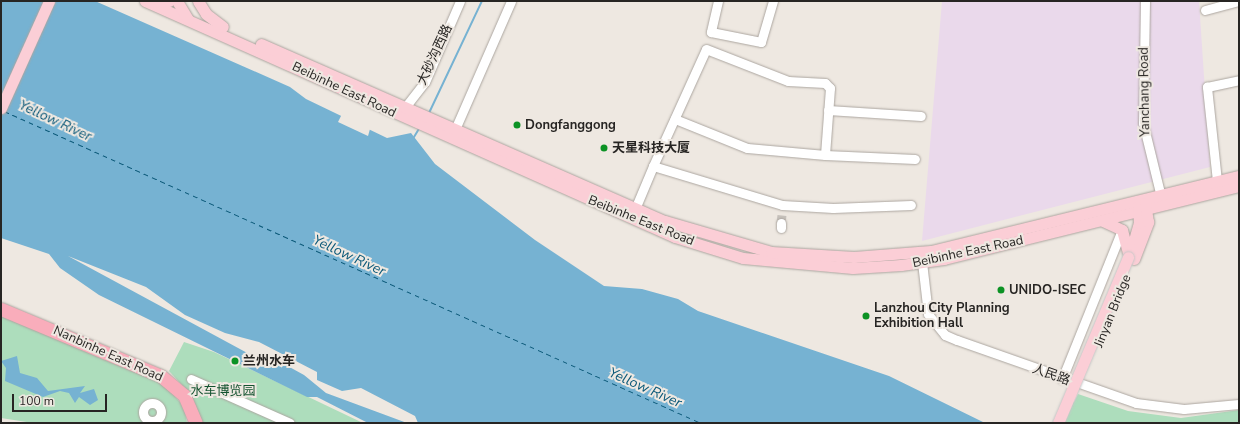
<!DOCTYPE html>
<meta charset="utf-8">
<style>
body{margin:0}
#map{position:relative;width:1240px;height:424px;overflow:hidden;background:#eee8e1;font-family:"Nunito Sans","Noto Sans SC",sans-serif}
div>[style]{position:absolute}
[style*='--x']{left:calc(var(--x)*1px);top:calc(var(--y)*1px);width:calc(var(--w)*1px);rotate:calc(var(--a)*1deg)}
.industrial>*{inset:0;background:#ead9eb}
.green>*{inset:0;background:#adddbc}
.water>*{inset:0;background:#76b2d2}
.pier>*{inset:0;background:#eee8e1}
.stream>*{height:2px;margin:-1px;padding:0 1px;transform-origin:1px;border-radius:1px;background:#76b2d2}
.ferry>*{height:1px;margin-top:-0.5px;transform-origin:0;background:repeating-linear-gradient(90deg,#0a5878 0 5px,transparent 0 9px)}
.minor-tunnel>*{height:9px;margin-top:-4.5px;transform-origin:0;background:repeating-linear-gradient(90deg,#c6c1bb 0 9px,transparent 0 13.5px)}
.roads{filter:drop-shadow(0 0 1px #aca6a0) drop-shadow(0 0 1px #aca6a0)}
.minor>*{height:9px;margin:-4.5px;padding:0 4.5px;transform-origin:4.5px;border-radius:4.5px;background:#fff}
.minor>.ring{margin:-4.5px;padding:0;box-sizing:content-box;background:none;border:9px solid #fff;border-radius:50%}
.major>*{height:11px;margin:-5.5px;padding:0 5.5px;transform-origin:5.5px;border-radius:5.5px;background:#fbced6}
.highway>*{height:13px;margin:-6.5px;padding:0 6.5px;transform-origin:6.5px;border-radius:6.5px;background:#f9adbb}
.bridges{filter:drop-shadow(0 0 1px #c7c6c6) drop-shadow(0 0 1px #c7c6c6)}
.major-bridge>*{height:11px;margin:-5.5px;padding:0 5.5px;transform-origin:5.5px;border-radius:5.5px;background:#fbced6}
.dots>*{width:11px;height:11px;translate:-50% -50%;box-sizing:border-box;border:2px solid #eee8e1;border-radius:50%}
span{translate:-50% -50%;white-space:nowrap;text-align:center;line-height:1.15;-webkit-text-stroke:4px #eee8e1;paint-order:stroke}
.street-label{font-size:13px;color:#272523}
.poi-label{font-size:13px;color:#272523;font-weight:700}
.left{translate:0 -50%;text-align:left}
.park-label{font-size:13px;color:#145330}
.water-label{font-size:14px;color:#0a5878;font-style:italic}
.frame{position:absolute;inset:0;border:2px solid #272523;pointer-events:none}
.scale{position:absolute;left:12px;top:394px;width:95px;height:18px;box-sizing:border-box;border:2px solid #272523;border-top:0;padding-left:5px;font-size:12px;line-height:14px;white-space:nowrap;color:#272523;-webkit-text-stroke:3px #eee8e1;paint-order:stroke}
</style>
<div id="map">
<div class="industrial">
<div style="clip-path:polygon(942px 1px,1199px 1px,1210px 167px,922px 241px)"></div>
</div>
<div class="green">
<div style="clip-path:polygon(1px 315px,165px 385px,184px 407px,187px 423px,33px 423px,1px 418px)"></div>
<div style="clip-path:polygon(184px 342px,214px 352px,363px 423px,201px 423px,182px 385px,169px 371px)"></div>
<div style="clip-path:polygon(1078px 394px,1128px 411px,1181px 418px,1239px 410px,1239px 423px,1064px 423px,1067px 416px,1058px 412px,1064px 399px,1074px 402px)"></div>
</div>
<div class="water">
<div style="clip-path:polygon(1px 1px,95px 1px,290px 87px,306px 99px,387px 138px,411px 133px,435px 164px,535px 240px,604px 286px,642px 289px,678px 299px,698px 311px,889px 376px,985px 423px,418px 423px,415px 416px,361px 388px,342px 391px,317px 380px,317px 372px,259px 342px,225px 333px,185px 315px,146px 287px,68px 256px,251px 355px,273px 358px,304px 375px,326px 393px,407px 423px,368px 423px,317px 397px,307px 397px,99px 295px,60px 268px,49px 254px,1px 238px)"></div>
<div style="clip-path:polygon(17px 356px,20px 373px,37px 378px,48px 391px,85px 386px,80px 393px,94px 389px,98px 400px,90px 405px,79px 397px,75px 403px,69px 393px,60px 391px,43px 397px,5px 381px,6px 368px,1px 361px)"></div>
</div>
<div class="pier">
<div style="clip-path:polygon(342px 114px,370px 129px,368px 136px,338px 122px)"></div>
</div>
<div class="stream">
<div style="--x:429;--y:113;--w:124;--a:-64.7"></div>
<div style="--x:414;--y:137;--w:12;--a:-59"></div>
</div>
<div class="ferry">
<div style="--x:4;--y:111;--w:764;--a:24.11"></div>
</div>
<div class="minor-tunnel">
<div style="--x:781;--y:223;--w:8;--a:-83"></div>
</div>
<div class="roads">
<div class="minor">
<div style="--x:718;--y:1;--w:32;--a:103"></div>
<div style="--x:711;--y:32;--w:51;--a:11.3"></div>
<div style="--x:761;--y:42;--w:43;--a:-73.7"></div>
<div style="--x:1145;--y:1;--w:122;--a:90.9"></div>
<div style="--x:1143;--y:123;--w:80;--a:76.3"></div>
<div style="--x:1205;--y:10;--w:35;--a:-15"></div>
<div style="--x:406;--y:106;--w:31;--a:-52"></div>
<div style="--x:425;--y:82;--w:88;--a:-66.6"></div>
<div style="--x:828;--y:110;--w:93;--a:3.7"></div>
<div style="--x:453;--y:134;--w:145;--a:-66.4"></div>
<div style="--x:825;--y:155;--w:90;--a:2.5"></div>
<div style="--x:653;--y:166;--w:135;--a:16.8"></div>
<div style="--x:782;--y:205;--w:51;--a:3.4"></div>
<div style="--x:833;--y:208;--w:78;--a:-2.2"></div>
<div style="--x:1217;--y:181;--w:95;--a:-96.1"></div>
<div style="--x:1207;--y:87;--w:33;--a:-12"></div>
<div style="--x:635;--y:209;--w:47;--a:-67.3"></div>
<div style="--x:653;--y:166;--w:128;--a:-65.6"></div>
<div style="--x:706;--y:49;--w:88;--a:21.3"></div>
<div style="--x:788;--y:81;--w:37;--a:3"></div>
<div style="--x:825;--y:83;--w:7;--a:45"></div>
<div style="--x:830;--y:88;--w:67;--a:94.3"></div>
<div style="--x:825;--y:155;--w:78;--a:-174.9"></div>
<div style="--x:747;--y:148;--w:78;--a:-158.1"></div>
<div style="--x:781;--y:228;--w:5;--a:-90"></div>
<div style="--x:922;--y:262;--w:52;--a:83.4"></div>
<div style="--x:928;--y:314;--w:27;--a:51"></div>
<div style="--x:945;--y:335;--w:13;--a:23"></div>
<div style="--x:957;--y:340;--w:190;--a:19.4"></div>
<div style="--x:1136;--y:403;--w:48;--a:7.1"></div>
<div style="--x:1184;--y:409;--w:55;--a:-5.2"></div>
<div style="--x:191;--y:379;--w:108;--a:24"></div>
<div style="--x:1062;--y:379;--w:161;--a:-68.1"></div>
<div class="ring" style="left:143px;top:403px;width:9px;height:9px"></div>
</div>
<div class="major">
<div style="--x:145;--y:1;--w:580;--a:24"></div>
<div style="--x:675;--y:237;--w:71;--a:17.2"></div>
<div style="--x:743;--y:258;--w:110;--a:5.2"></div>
<div style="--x:853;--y:268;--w:48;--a:-3.6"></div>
<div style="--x:901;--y:265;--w:43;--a:-7.9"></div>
<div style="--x:944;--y:259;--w:304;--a:-13.9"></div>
<div style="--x:177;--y:1;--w:21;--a:59"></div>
<div style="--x:198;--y:1;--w:15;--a:58"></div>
<div style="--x:206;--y:14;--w:21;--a:37"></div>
<div style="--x:150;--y:2;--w:19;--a:-3"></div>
<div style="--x:261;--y:44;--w:441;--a:23.7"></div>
<div style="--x:665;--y:221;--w:110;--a:16.3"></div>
<div style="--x:771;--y:252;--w:83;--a:3.4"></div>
<div style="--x:854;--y:257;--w:77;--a:-4.5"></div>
<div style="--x:931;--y:251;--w:317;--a:-13.7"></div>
<div style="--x:1;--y:108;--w:117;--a:-65.8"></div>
<div style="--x:1103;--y:221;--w:21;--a:25"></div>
<div style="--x:1122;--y:230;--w:23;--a:75"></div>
<div style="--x:1132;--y:247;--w:25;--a:-74"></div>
<div style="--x:1139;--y:223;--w:17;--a:-93"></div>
<div style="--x:1134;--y:259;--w:40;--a:-69"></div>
<div style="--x:1148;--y:222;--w:19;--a:-99"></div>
</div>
<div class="highway">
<div style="--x:1;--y:309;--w:173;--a:22.7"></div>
<div style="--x:161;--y:376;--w:30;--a:40"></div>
<div style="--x:184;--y:395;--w:30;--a:67"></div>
</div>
</div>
<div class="bridges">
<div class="major-bridge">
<div style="--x:1058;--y:423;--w:180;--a:-67.1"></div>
</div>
</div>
<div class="dots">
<div style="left:517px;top:125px;background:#0c9224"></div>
<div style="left:604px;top:148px;background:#0c9224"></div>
<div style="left:1001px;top:290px;background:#0c9224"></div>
<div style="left:866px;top:316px;background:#0c9224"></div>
<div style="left:235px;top:361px;background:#0c9224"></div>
</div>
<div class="street-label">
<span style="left:435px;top:55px;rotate:-65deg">大砂沟西路</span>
<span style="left:344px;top:90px;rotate:25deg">Beibinhe East Road</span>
<span style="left:1145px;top:92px;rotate:-91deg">Yanchang Road</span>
<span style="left:641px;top:221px;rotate:22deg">Beibinhe East Road</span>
<span style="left:968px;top:252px;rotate:-12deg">Beibinhe East Road</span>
<span style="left:1113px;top:311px;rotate:-68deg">Jinyan Bridge</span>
<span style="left:108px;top:354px;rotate:24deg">Nanbinhe East Road</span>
<span style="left:1051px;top:375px;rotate:20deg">人民路</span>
</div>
<div class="poi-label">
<span class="left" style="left:525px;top:125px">Dongfanggong</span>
<span class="left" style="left:612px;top:148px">天星科技大厦</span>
<span class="left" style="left:1009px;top:290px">UNIDO-ISEC</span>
<span class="left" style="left:874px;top:316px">Lanzhou City Planning<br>Exhibition Hall</span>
<span class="left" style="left:243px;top:361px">兰州水车</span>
</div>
<div class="park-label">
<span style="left:223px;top:391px">水车博览园</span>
</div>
<div class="water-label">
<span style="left:55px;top:121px;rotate:25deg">Yellow River</span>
<span style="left:349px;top:256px;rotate:25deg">Yellow River</span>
<span style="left:645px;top:388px;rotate:24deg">Yellow River</span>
</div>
<div class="frame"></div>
<div class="scale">100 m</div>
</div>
